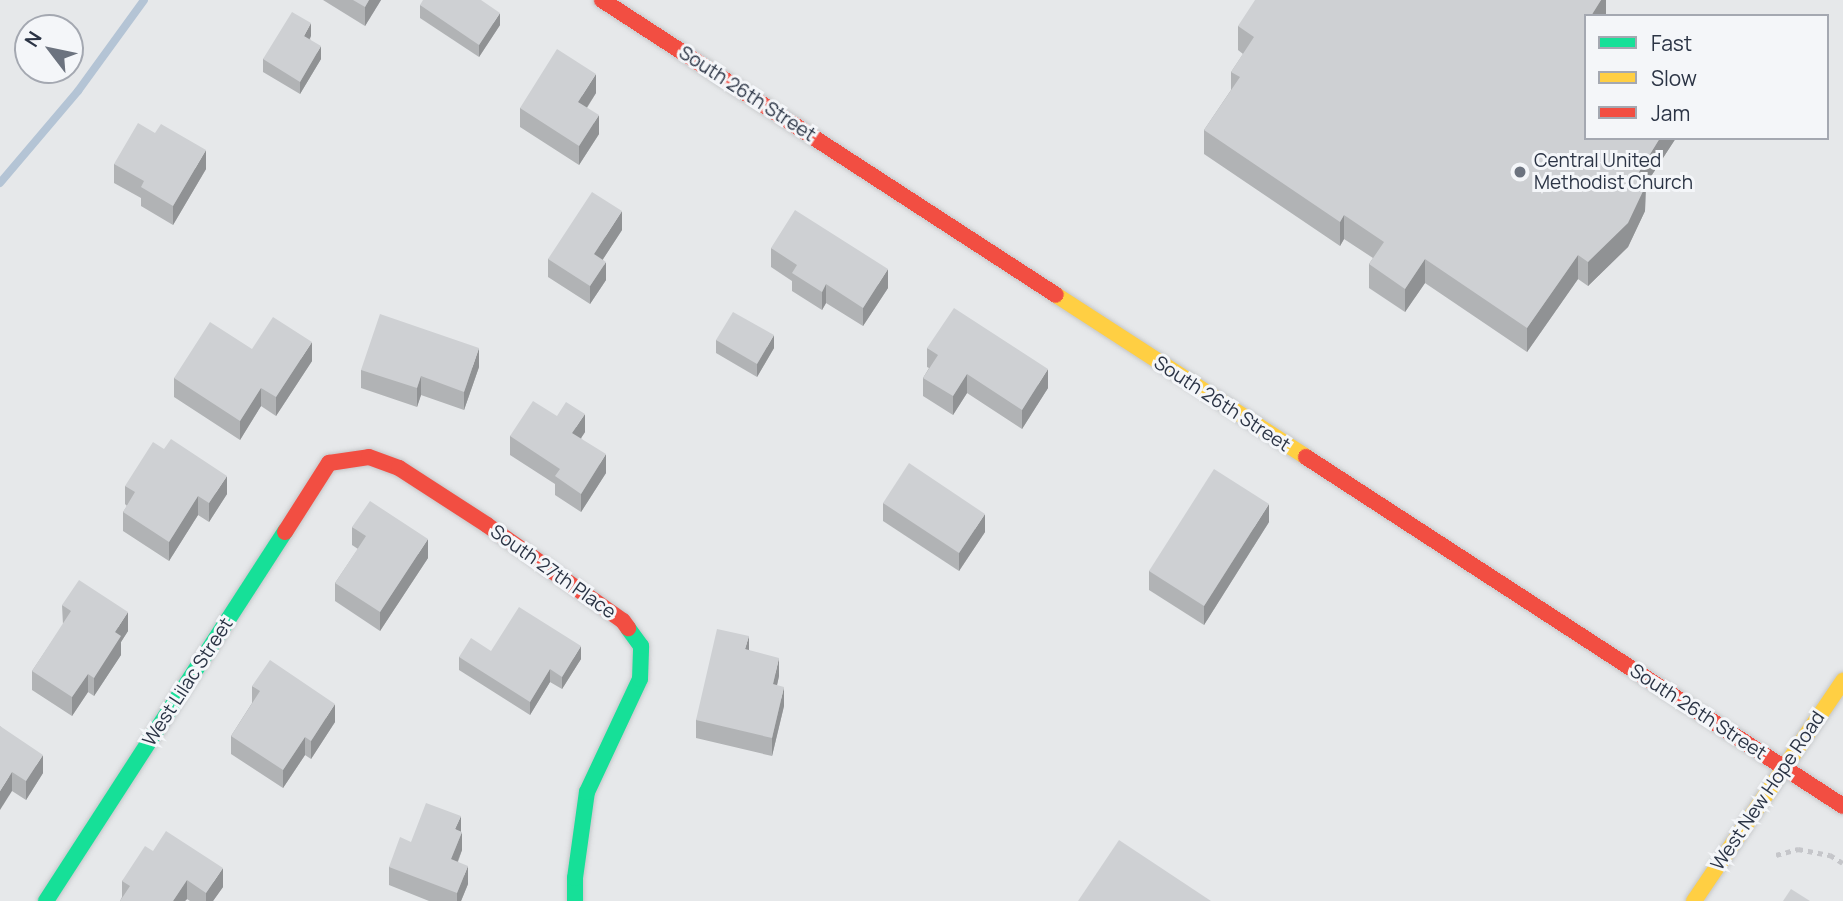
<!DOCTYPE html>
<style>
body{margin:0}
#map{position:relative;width:1843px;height:901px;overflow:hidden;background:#e6e8ea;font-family:Manrope,sans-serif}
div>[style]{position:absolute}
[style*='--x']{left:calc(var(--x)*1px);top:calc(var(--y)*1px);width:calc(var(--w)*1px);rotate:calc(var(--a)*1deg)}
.stream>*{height:8px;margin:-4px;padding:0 4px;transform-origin:4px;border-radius:4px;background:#b4c4d5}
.path>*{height:4.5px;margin-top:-2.25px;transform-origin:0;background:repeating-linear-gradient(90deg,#c5c6ca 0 5px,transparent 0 10px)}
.roads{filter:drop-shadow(0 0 2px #c4c6c8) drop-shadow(0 0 2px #c4c6c8)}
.fast>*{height:16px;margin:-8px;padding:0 8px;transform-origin:8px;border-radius:8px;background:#16e098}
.slow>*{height:16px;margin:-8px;padding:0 8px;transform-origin:8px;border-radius:8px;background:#ffcf43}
.jam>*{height:16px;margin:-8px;padding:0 8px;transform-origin:8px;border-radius:8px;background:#f24e42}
.wall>*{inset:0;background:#b1b3b5}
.shaded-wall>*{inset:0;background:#909294}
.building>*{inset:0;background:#ced0d3}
.dots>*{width:19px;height:19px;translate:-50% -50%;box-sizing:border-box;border:4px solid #f4f6f9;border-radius:50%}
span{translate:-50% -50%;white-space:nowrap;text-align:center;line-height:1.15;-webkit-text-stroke:6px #f4f6f9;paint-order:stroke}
.street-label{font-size:19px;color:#2b3445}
.poi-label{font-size:19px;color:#2b3445}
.left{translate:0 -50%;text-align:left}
.legend{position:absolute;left:1584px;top:14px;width:245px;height:126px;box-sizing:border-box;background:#f4f6f9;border:2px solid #a4a8b1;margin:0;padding:9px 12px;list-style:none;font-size:21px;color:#2b3445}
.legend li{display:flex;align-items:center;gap:14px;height:35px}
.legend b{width:35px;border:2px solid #a4a8b1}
.north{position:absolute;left:14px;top:14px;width:70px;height:70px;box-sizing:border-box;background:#f4f6f9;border:2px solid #a4a8b1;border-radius:50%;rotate:302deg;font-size:19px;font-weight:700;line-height:28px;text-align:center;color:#2b3445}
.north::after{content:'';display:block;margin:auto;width:24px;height:32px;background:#6c737f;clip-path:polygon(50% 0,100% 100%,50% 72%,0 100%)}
</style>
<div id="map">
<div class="stream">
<div style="--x:0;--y:183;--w:121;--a:-49.7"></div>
<div style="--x:78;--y:91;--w:112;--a:-54"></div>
</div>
<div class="path">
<div style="--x:1776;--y:855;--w:23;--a:-15"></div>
<div style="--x:1798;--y:849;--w:33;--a:11"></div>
<div style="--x:1830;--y:855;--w:15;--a:32"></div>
</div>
<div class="roads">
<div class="fast">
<div style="--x:46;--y:901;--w:440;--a:-57.1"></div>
<div style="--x:575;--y:901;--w:23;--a:-90"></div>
<div style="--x:575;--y:878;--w:87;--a:-82.1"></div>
<div style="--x:587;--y:792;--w:125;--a:-64.9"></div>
<div style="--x:640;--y:679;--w:33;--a:-88"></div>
<div style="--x:641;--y:646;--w:22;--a:-126"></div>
</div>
<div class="slow">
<div style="--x:1056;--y:295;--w:298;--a:32.9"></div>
<div style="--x:1694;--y:901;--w:266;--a:-55.9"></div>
</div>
<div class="jam">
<div style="--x:602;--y:0;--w:541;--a:33.01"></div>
<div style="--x:1306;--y:457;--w:640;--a:33.02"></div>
<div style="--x:285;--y:532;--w:82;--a:-57.5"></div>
<div style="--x:329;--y:463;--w:40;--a:-8.5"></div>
<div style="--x:369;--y:457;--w:32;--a:20"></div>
<div style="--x:399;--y:468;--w:105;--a:32.9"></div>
<div style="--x:487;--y:525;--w:166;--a:35.2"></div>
<div style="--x:623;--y:621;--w:9;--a:54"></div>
</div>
</div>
<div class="wall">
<div style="clip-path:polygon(323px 0,381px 0,365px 26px)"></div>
<div style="clip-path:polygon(1606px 0,1606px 16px,1586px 16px,1586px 138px,1676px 138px,1646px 184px,1645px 211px,1628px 247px,1588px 286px,1578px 279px,1527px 352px,1425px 283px,1405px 312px,1369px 288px,1369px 264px,1373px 258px,1344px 239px,1340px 246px,1204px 154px,1204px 130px,1231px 90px,1231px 72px,1243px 54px,1238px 50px,1238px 26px)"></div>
<div style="clip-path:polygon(420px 5px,500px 25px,479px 57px,420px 18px)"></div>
<div style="clip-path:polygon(311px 36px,310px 39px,321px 59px,300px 94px,263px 72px,263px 59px)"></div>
<div style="clip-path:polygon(596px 93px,587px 108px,599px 134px,579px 165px,520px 127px,520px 108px)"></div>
<div style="clip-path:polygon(114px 164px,206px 169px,173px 225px,141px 206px,141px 198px,114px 183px)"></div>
<div style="clip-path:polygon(622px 230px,603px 259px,606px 280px,590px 304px,548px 277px,548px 259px)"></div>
<div style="clip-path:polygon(771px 248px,888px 288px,863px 326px,826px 303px,822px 310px,792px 291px,792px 281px,771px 267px)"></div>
<div style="clip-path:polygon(716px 340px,774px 348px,757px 377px,716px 353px)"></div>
<div style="clip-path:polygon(927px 348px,1048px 388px,1022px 429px,967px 393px,953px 415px,923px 396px,923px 378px,929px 368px,927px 367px)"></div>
<div style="clip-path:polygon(252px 349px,312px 361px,276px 416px,261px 406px,240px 440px,174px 397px,174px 378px)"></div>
<div style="clip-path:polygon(479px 367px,464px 410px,421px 395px,417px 407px,361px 388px,361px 370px)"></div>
<div style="clip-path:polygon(557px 416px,585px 432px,581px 438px,606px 473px,581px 512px,555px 495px,555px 484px,510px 455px,510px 436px)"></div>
<div style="clip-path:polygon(125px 486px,227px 494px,209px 522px,198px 515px,169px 561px,123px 531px,123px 512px,127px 506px,125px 504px)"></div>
<div style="clip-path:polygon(883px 503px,985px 532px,959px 571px,883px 521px)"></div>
<div style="clip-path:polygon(1269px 522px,1204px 625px,1149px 590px,1149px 571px)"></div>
<div style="clip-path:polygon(352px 527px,428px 558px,380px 631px,335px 601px,335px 583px,358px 549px,352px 545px)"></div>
<div style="clip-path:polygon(62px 605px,128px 631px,121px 642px,121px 655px,94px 696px,88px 692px,72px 716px,32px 690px,32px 671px,63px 625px)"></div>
<div style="clip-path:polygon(749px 650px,779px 676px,777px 685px,784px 706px,772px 756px,696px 738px,696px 720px)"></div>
<div style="clip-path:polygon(491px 651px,581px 659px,562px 689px,550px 682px,530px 715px,459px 670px,459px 657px)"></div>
<div style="clip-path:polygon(252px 686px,335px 722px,311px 759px,305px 755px,283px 788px,231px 754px,231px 736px,252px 703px)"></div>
<div style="clip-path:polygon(0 726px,43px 773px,26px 800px,12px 791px)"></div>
<div style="clip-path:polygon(461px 831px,462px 850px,458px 862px,468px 884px,461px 901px,429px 901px,389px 885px,389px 867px,411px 842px)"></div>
<div style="clip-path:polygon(153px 851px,223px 887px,213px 901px,190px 901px,187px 899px,185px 901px,120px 901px,122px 897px,122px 881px)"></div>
</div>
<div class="shaded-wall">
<div style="clip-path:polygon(369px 0,381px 0,365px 26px,365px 7px)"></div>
<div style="clip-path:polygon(1601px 0,1606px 0,1606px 16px,1591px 16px)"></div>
<div style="clip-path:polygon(500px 13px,500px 25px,479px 57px,479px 45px)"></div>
<div style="clip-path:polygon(311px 23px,311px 36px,304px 49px,304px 36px)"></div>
<div style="clip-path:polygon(321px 46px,321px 59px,300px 94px,300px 82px)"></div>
<div style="clip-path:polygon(596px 74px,596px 93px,578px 121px,578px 102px)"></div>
<div style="clip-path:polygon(599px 115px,599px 134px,579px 165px,579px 146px)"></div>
<div style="clip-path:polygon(1660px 138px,1676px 138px,1646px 184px,1645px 211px,1628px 247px,1588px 286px,1588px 262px,1639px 172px)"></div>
<div style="clip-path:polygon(206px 150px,206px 169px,173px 225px,173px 206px)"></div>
<div style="clip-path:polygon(622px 211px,622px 230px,594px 273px,594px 254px)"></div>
<div style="clip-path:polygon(1344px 215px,1344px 239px,1340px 246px,1340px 222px)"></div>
<div style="clip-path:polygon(1578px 255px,1578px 279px,1527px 352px,1527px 328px)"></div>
<div style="clip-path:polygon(1425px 259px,1425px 283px,1405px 312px,1405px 289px)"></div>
<div style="clip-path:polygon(606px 262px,606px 280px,590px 304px,590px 286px)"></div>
<div style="clip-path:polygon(888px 269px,888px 288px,863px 326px,863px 308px)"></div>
<div style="clip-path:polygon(826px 284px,826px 303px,822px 310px,822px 292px)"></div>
<div style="clip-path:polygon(774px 335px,774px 348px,757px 377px,757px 364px)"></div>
<div style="clip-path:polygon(312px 342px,312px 361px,276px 416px,276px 397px)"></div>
<div style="clip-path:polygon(479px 348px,479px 367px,464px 410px,464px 392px)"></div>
<div style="clip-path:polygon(1048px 369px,1048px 388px,1022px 429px,1022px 410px)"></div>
<div style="clip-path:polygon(967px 374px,967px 393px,953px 415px,953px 396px)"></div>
<div style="clip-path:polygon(421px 376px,421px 395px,417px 407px,417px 388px)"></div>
<div style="clip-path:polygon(261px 388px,261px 406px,240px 440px,240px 421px)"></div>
<div style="clip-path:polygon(585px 414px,585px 432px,572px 452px,572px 433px)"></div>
<div style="clip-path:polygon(606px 454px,606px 473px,581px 512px,581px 494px)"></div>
<div style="clip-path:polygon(227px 476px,227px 494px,209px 522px,209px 503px)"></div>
<div style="clip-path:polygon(198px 496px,198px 515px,169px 561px,169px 542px)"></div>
<div style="clip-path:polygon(1269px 504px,1269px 522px,1204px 625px,1204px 606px)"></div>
<div style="clip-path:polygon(985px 514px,985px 532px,959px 571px,959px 553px)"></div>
<div style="clip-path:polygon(428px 539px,428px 558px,380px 631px,380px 612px)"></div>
<div style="clip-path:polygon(128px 612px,128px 631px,121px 642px,121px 655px,94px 696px,94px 678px,115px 632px)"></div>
<div style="clip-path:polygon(749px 636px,749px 655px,745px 649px)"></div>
<div style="clip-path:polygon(581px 646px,581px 659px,562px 689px,562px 677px)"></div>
<div style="clip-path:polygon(779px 658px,779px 676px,773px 703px,773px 684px)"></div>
<div style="clip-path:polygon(550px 669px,550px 682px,530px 715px,530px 702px)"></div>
<div style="clip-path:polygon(88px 674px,88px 692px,72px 716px,72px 697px)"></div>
<div style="clip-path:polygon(784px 687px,784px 706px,772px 756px,772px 738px)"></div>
<div style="clip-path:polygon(335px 704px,335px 722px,311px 759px,311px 741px)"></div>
<div style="clip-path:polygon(305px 737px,305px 755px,283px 788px,283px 770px)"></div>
<div style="clip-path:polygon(43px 755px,43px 773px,26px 800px,26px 781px)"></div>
<div style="clip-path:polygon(12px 772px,12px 791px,0 810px,0 791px)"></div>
<div style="clip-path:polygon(461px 816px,461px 835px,455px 829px)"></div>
<div style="clip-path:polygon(462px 832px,462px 850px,451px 878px,451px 859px)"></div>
<div style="clip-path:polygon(468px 866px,468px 884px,461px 901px,457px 901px,457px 893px)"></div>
<div style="clip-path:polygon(223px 868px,223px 887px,213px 901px,206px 901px,206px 893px)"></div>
<div style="clip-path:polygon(187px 880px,187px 899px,185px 901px,173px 901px)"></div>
</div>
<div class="building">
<div style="clip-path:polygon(353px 0,369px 0,365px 7px)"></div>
<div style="clip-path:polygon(423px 0,481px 0,500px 13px,479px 45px,420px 5px)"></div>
<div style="clip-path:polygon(1255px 0,1601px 0,1591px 16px,1586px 16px,1586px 138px,1660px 138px,1639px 172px,1646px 177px,1641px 185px,1645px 187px,1628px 223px,1588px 262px,1578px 255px,1527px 328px,1425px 259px,1405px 289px,1369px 264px,1384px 242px,1344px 215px,1340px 222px,1204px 130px,1240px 77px,1231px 72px,1254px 37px,1238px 26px)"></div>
<div style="clip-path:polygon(292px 12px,311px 23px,304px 36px,321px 46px,300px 82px,263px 59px)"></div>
<div style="clip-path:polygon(557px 49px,596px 74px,578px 102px,599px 115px,579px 146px,520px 108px)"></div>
<div style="clip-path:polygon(138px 123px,155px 133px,161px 124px,206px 150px,173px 206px,141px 187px,144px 181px,114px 164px)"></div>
<div style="clip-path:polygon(592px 192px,622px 211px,594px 254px,606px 262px,590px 286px,548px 259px)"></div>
<div style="clip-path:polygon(795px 210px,888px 269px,863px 308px,826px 284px,822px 292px,792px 273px,797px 265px,771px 248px)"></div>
<div style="clip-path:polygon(954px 308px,1048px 369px,1022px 410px,967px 374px,953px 396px,923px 378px,938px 355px,927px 348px)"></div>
<div style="clip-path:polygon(733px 312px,774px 335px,757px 364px,716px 340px)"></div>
<div style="clip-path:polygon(380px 314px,479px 348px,464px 392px,421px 376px,417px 388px,361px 370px)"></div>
<div style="clip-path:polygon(273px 317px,312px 342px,276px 397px,261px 388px,240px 421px,174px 378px,210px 322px,252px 349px)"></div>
<div style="clip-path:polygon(533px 401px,557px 416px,566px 402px,585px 414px,572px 433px,606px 454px,581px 494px,555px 476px,560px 469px,510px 436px)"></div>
<div style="clip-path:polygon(171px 439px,227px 476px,209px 503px,198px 496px,169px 542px,123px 512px,135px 492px,125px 486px,153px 442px,164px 449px)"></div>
<div style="clip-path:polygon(909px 463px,985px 514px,959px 553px,883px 503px)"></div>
<div style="clip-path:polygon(1214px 469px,1269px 504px,1204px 606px,1149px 571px)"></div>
<div style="clip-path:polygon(370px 501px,428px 539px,380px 612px,335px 583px,366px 536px,352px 527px)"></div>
<div style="clip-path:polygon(79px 580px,128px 612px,115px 632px,121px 636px,94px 678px,88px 674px,72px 697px,32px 671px,71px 611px,62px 605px)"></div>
<div style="clip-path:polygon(519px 607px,581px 646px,562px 677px,550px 669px,530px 702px,459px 657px,471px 638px,491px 651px)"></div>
<div style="clip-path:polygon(717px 629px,749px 636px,745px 649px,779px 658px,773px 684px,784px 687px,772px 738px,696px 720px)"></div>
<div style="clip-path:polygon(270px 660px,335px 704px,311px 741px,305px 737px,283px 770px,231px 736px,260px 691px,252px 686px)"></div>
<div style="clip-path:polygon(0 726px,43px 755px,26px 781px,12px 772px,0 791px)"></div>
<div style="clip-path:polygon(426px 803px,461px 816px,455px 829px,462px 832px,451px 859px,468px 866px,457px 893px,389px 867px,400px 837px,411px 842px)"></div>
<div style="clip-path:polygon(166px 831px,223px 868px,206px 893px,187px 880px,173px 901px,120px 901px,130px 886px,122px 881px,145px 846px,153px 851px)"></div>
<div style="clip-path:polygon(1119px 840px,1211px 901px,1078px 901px)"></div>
<div style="clip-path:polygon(1791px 889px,1810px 901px,1783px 901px)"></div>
</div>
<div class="dots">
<div style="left:1520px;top:172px;background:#6c737f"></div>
</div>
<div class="street-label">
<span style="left:747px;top:94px;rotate:33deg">South 26th Street</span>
<span style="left:1222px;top:404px;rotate:33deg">South 26th Street</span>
<span style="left:553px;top:572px;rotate:35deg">South 27th Place</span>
<span style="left:188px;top:682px;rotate:-57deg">West Lilac Street</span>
<span style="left:1698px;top:712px;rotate:33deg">South 26th Street</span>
<span style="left:1768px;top:791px;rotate:-56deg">West New Hope Road</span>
</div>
<div class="poi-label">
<span class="left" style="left:1534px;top:172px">Central United<br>Methodist Church</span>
</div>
<ul class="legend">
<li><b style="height:9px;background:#16e098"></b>Fast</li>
<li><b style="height:9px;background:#ffcf43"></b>Slow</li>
<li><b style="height:9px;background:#f24e42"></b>Jam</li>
</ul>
<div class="north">N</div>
</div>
